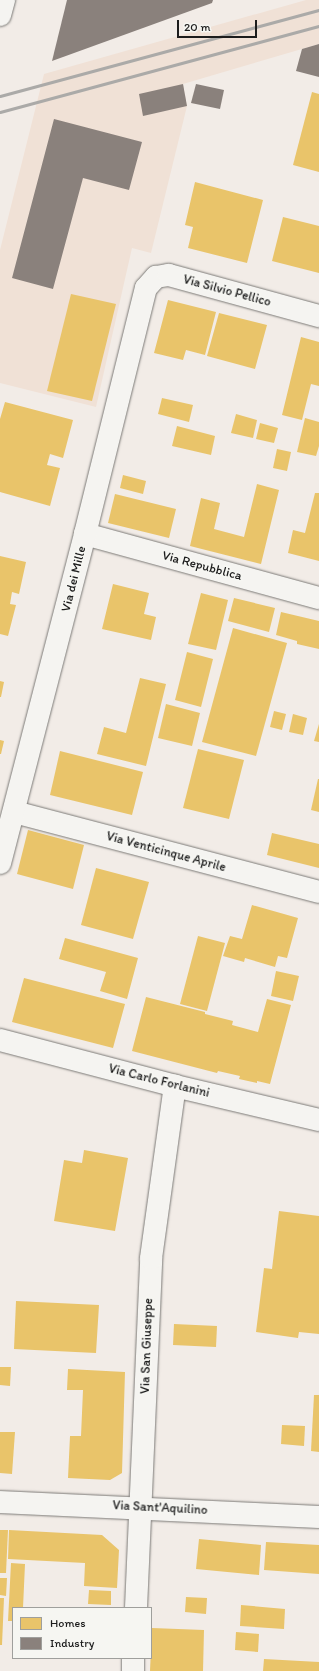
<!DOCTYPE html>
<style>
body{margin:0}
#map{position:relative;width:319px;height:1671px;overflow:hidden;background:#f2ece7;font-family:Itim,sans-serif}
div>[style]{position:absolute}
[style*='--x']{left:calc(var(--x)*1px);top:calc(var(--y)*1px);width:calc(var(--w)*1px);rotate:calc(var(--a)*1deg)}
.built>*{inset:0;background:#f0e1d6}
.homes>*{inset:0;background:#e9c46a}
.industry>*{inset:0;background:#8a817c}
.roads{filter:drop-shadow(0 0 1px #7c7a77) drop-shadow(0 0 1px #7c7a77)}
.street>*{height:22px;margin:-11px;padding:0 11px;transform-origin:11px;border-radius:11px;background:#f5f4f1}
.primary>*{height:22px;margin:-11px;padding:0 11px;transform-origin:11px;border-radius:11px;background:#f5f4f1}
.rail>*{height:3px;margin:-1.5px;padding:0 1.5px;transform-origin:1.5px;border-radius:1.5px;background:#abaaa8}
span{translate:-50% -50%;white-space:nowrap;text-align:center;line-height:1.15;-webkit-text-stroke:4px #f6f6f2;paint-order:stroke}
.street-label{font-size:13px;color:#1c1c1c}
.legend{position:absolute;left:12px;top:1607px;width:140px;height:52px;box-sizing:border-box;background:#f6f6f2;border:1px solid #9f9f9c;margin:0;padding:5px 7px;list-style:none;font-size:12px;color:#1c1c1c}
.legend li{display:flex;align-items:center;gap:8px;height:20px}
.legend b{width:20px;border:1px solid #9f9f9c}
.scale{position:absolute;left:177px;top:20px;width:80px;height:18px;box-sizing:border-box;border:2px solid #1c1c1c;border-top:0;padding-left:5px;font-size:12px;line-height:14px;white-space:nowrap;color:#1c1c1c;-webkit-text-stroke:3px #f6f6f2;paint-order:stroke}
</style>
<div id="map">
<div class="built">
<div style="clip-path:polygon(306px 0,319px 0,319px 44px,183px 84px,187px 106px,151px 253px,132px 248px,96px 407px,0 383px,0 250px,44px 74px)"></div>
</div>
<div class="homes">
<div style="clip-path:polygon(312px 92px,319px 94px,319px 172px,293px 165px)"></div>
<div style="clip-path:polygon(195px 182px,263px 200px,247px 263px,188px 248px,193px 227px,185px 225px)"></div>
<div style="clip-path:polygon(283px 217px,319px 226px,319px 273px,272px 261px)"></div>
<div style="clip-path:polygon(71px 294px,116px 304px,92px 401px,47px 391px)"></div>
<div style="clip-path:polygon(168px 300px,216px 312px,205px 355px,186px 350px,183px 360px,154px 353px)"></div>
<div style="clip-path:polygon(219px 313px,267px 325px,255px 369px,207px 356px)"></div>
<div style="clip-path:polygon(301px 337px,319px 342px,319px 386px,311px 384px,302px 420px,282px 415px)"></div>
<div style="clip-path:polygon(162px 398px,193px 405px,189px 422px,158px 414px)"></div>
<div style="clip-path:polygon(5px 402px,73px 420px,63px 458px,50px 454px,47px 465px,60px 468px,50px 506px,0 492px,0 419px)"></div>
<div style="clip-path:polygon(236px 414px,257px 420px,253px 438px,231px 433px)"></div>
<div style="clip-path:polygon(305px 418px,319px 422px,319px 446px,316px 456px,297px 452px)"></div>
<div style="clip-path:polygon(260px 423px,278px 428px,274px 443px,256px 439px)"></div>
<div style="clip-path:polygon(177px 426px,215px 436px,211px 455px,172px 446px)"></div>
<div style="clip-path:polygon(277px 449px,291px 452px,287px 471px,273px 468px)"></div>
<div style="clip-path:polygon(123px 475px,146px 481px,143px 494px,120px 488px)"></div>
<div style="clip-path:polygon(257px 484px,279px 490px,261px 564px,190px 546px,201px 498px,220px 503px,214px 529px,244px 537px)"></div>
<div style="clip-path:polygon(315px 493px,319px 493px,319px 561px,288px 553px,293px 530px,305px 533px)"></div>
<div style="clip-path:polygon(115px 494px,176px 509px,169px 538px,108px 523px)"></div>
<div style="clip-path:polygon(0 556px,26px 562px,19px 594px,12px 592px,10px 604px,16px 605px,8px 636px,0 634px)"></div>
<div style="clip-path:polygon(113px 584px,149px 593px,144px 614px,156px 617px,151px 640px,102px 629px)"></div>
<div style="clip-path:polygon(201px 593px,228px 600px,216px 650px,188px 644px)"></div>
<div style="clip-path:polygon(234px 598px,275px 608px,269px 632px,228px 621px)"></div>
<div style="clip-path:polygon(281px 612px,319px 621px,319px 649px,297px 644px,297px 641px,276px 635px)"></div>
<div style="clip-path:polygon(233px 628px,287px 643px,256px 756px,202px 742px)"></div>
<div style="clip-path:polygon(187px 652px,213px 659px,201px 707px,175px 700px)"></div>
<div style="clip-path:polygon(140px 678px,166px 684px,146px 766px,97px 754px,104px 727px,126px 733px)"></div>
<div style="clip-path:polygon(0 681px,4px 682px,1px 697px,0 697px)"></div>
<div style="clip-path:polygon(166px 704px,200px 713px,192px 746px,158px 738px)"></div>
<div style="clip-path:polygon(274px 711px,286px 714px,282px 730px,270px 727px)"></div>
<div style="clip-path:polygon(293px 714px,307px 718px,303px 735px,289px 732px)"></div>
<div style="clip-path:polygon(319px 724px,319px 742px,314px 741px)"></div>
<div style="clip-path:polygon(0 740px,4px 741px,1px 754px,0 754px)"></div>
<div style="clip-path:polygon(198px 749px,244px 760px,229px 819px,183px 808px)"></div>
<div style="clip-path:polygon(60px 751px,143px 772px,132px 815px,50px 795px)"></div>
<div style="clip-path:polygon(318px 779px,319px 779px,319px 812px,311px 810px)"></div>
<div style="clip-path:polygon(28px 830px,84px 845px,73px 889px,17px 874px)"></div>
<div style="clip-path:polygon(272px 833px,319px 844px,319px 868px,267px 855px)"></div>
<div style="clip-path:polygon(96px 868px,149px 882px,133px 939px,81px 925px)"></div>
<div style="clip-path:polygon(252px 905px,298px 918px,287px 958px,278px 956px,275px 967px,245px 958px,244px 962px,223px 956px,230px 936px,242px 939px)"></div>
<div style="clip-path:polygon(198px 936px,225px 943px,207px 1011px,180px 1004px)"></div>
<div style="clip-path:polygon(65px 938px,138px 958px,127px 999px,100px 991px,106px 972px,59px 959px)"></div>
<div style="clip-path:polygon(276px 971px,299px 976px,293px 1001px,271px 996px)"></div>
<div style="clip-path:polygon(24px 978px,125px 1004px,113px 1048px,12px 1022px)"></div>
<div style="clip-path:polygon(146px 997px,205px 1012px,205px 1014px,233px 1021px,232px 1025px,258px 1032px,267px 999px,291px 1005px,270px 1084px,257px 1081px,257px 1083px,239px 1079px,240px 1076px,218px 1071px,217px 1073px,132px 1051px)"></div>
<div style="clip-path:polygon(84px 1150px,128px 1158px,115px 1231px,54px 1221px,64px 1160px,82px 1163px)"></div>
<div style="clip-path:polygon(279px 1211px,319px 1216px,319px 1334px,299px 1332px,298px 1338px,256px 1332px,264px 1268px,272px 1269px)"></div>
<div style="clip-path:polygon(16px 1301px,99px 1305px,96px 1353px,14px 1349px)"></div>
<div style="clip-path:polygon(174px 1324px,217px 1326px,216px 1347px,173px 1345px)"></div>
<div style="clip-path:polygon(0 1367px,11px 1367px,10px 1386px,0 1385px)"></div>
<div style="clip-path:polygon(68px 1369px,125px 1372px,122px 1473px,110px 1480px,68px 1478px,70px 1436px,81px 1436px,83px 1390px,67px 1390px)"></div>
<div style="clip-path:polygon(314px 1395px,319px 1395px,319px 1452px,311px 1451px)"></div>
<div style="clip-path:polygon(282px 1425px,305px 1426px,304px 1446px,281px 1444px)"></div>
<div style="clip-path:polygon(0 1432px,15px 1432px,12px 1474px,0 1473px)"></div>
<div style="clip-path:polygon(0 1530px,8px 1530px,6px 1573px,0 1573px)"></div>
<div style="clip-path:polygon(9px 1530px,102px 1535px,119px 1550px,117px 1588px,84px 1586px,85px 1563px,8px 1559px)"></div>
<div style="clip-path:polygon(199px 1539px,261px 1545px,259px 1575px,196px 1569px)"></div>
<div style="clip-path:polygon(266px 1542px,319px 1545px,319px 1574px,264px 1570px)"></div>
<div style="clip-path:polygon(11px 1563px,25px 1564px,23px 1608px,13px 1608px,13px 1621px,8px 1621px)"></div>
<div style="clip-path:polygon(0 1578px,7px 1578px,6px 1596px,0 1595px)"></div>
<div style="clip-path:polygon(89px 1590px,111px 1591px,111px 1605px,88px 1604px)"></div>
<div style="clip-path:polygon(186px 1597px,207px 1598px,206px 1614px,185px 1612px)"></div>
<div style="clip-path:polygon(0 1598px,4px 1598px,2px 1645px,0 1645px)"></div>
<div style="clip-path:polygon(241px 1605px,285px 1609px,284px 1629px,240px 1626px)"></div>
<div style="clip-path:polygon(152px 1628px,204px 1630px,203px 1671px,150px 1671px)"></div>
<div style="clip-path:polygon(236px 1632px,259px 1634px,258px 1652px,235px 1650px)"></div>
<div style="clip-path:polygon(264px 1659px,319px 1662px,319px 1671px,263px 1671px)"></div>
</div>
<div class="industry">
<div style="clip-path:polygon(67px 0,213px 0,212px 3px,52px 61px)"></div>
<div style="clip-path:polygon(319px 44px,319px 77px,296px 71px,302px 49px)"></div>
<div style="clip-path:polygon(183px 84px,187px 106px,143px 116px,139px 94px)"></div>
<div style="clip-path:polygon(196px 84px,224px 90px,220px 109px,191px 103px)"></div>
<div style="clip-path:polygon(54px 119px,142px 142px,129px 190px,83px 178px,53px 289px,12px 278px)"></div>
</div>
<div class="roads">
<div class="street">
<div style="--x:85;--y:534;--w:243;--a:15.3"></div>
<div style="--x:14;--y:812;--w:315;--a:14.7"></div>
<div style="--x:0;--y:863;--w:340;--a:-75.5"></div>
<div style="--x:85;--y:534;--w:253;--a:-76.1"></div>
<div style="--x:146;--y:288;--w:15;--a:-48"></div>
<div style="--x:156;--y:277;--w:13;--a:-9"></div>
<div style="--x:169;--y:275;--w:156;--a:15.3"></div>
<div style="--x:0;--y:1040;--w:181;--a:14.7"></div>
<div style="--x:175;--y:1086;--w:148;--a:13.3"></div>
<div style="--x:0;--y:1502;--w:319;--a:2.7"></div>
<div style="--x:136;--y:1608;--w:350;--a:-87.5"></div>
<div style="--x:151;--y:1258;--w:174;--a:-82.1"></div>
<div style="--x:133;--y:1671;--w:13;--a:-90"></div>
</div>
<div class="primary">
<div style="--x:0;--y:15;--w:16;--a:-75"></div>
</div>
</div>
<div class="rail">
<div style="--x:0;--y:96;--w:330;--a:-15.1"></div>
<div style="--x:0;--y:112;--w:330;--a:-15.1"></div>
</div>
<div class="street-label">
<span style="left:227px;top:291px;rotate:15deg">Via Silvio Pellico</span>
<span style="left:202px;top:566px;rotate:15deg">Via Repubblica</span>
<span style="left:74px;top:579px;rotate:-76deg">Via dei Mille</span>
<span style="left:166px;top:852px;rotate:15deg">Via Venticinque Aprile</span>
<span style="left:159px;top:1081px;rotate:14deg">Via Carlo Forlanini</span>
<span style="left:147px;top:1346px;rotate:-88deg">Via San Giuseppe</span>
<span style="left:160px;top:1508px;rotate:3deg">Via Sant'Aquilino</span>
</div>
<ul class="legend">
<li><b style="height:11px;background:#e9c46a"></b>Homes</li>
<li><b style="height:11px;background:#8a817c"></b>Industry</li>
</ul>
<div class="scale">20 m</div>
</div>
